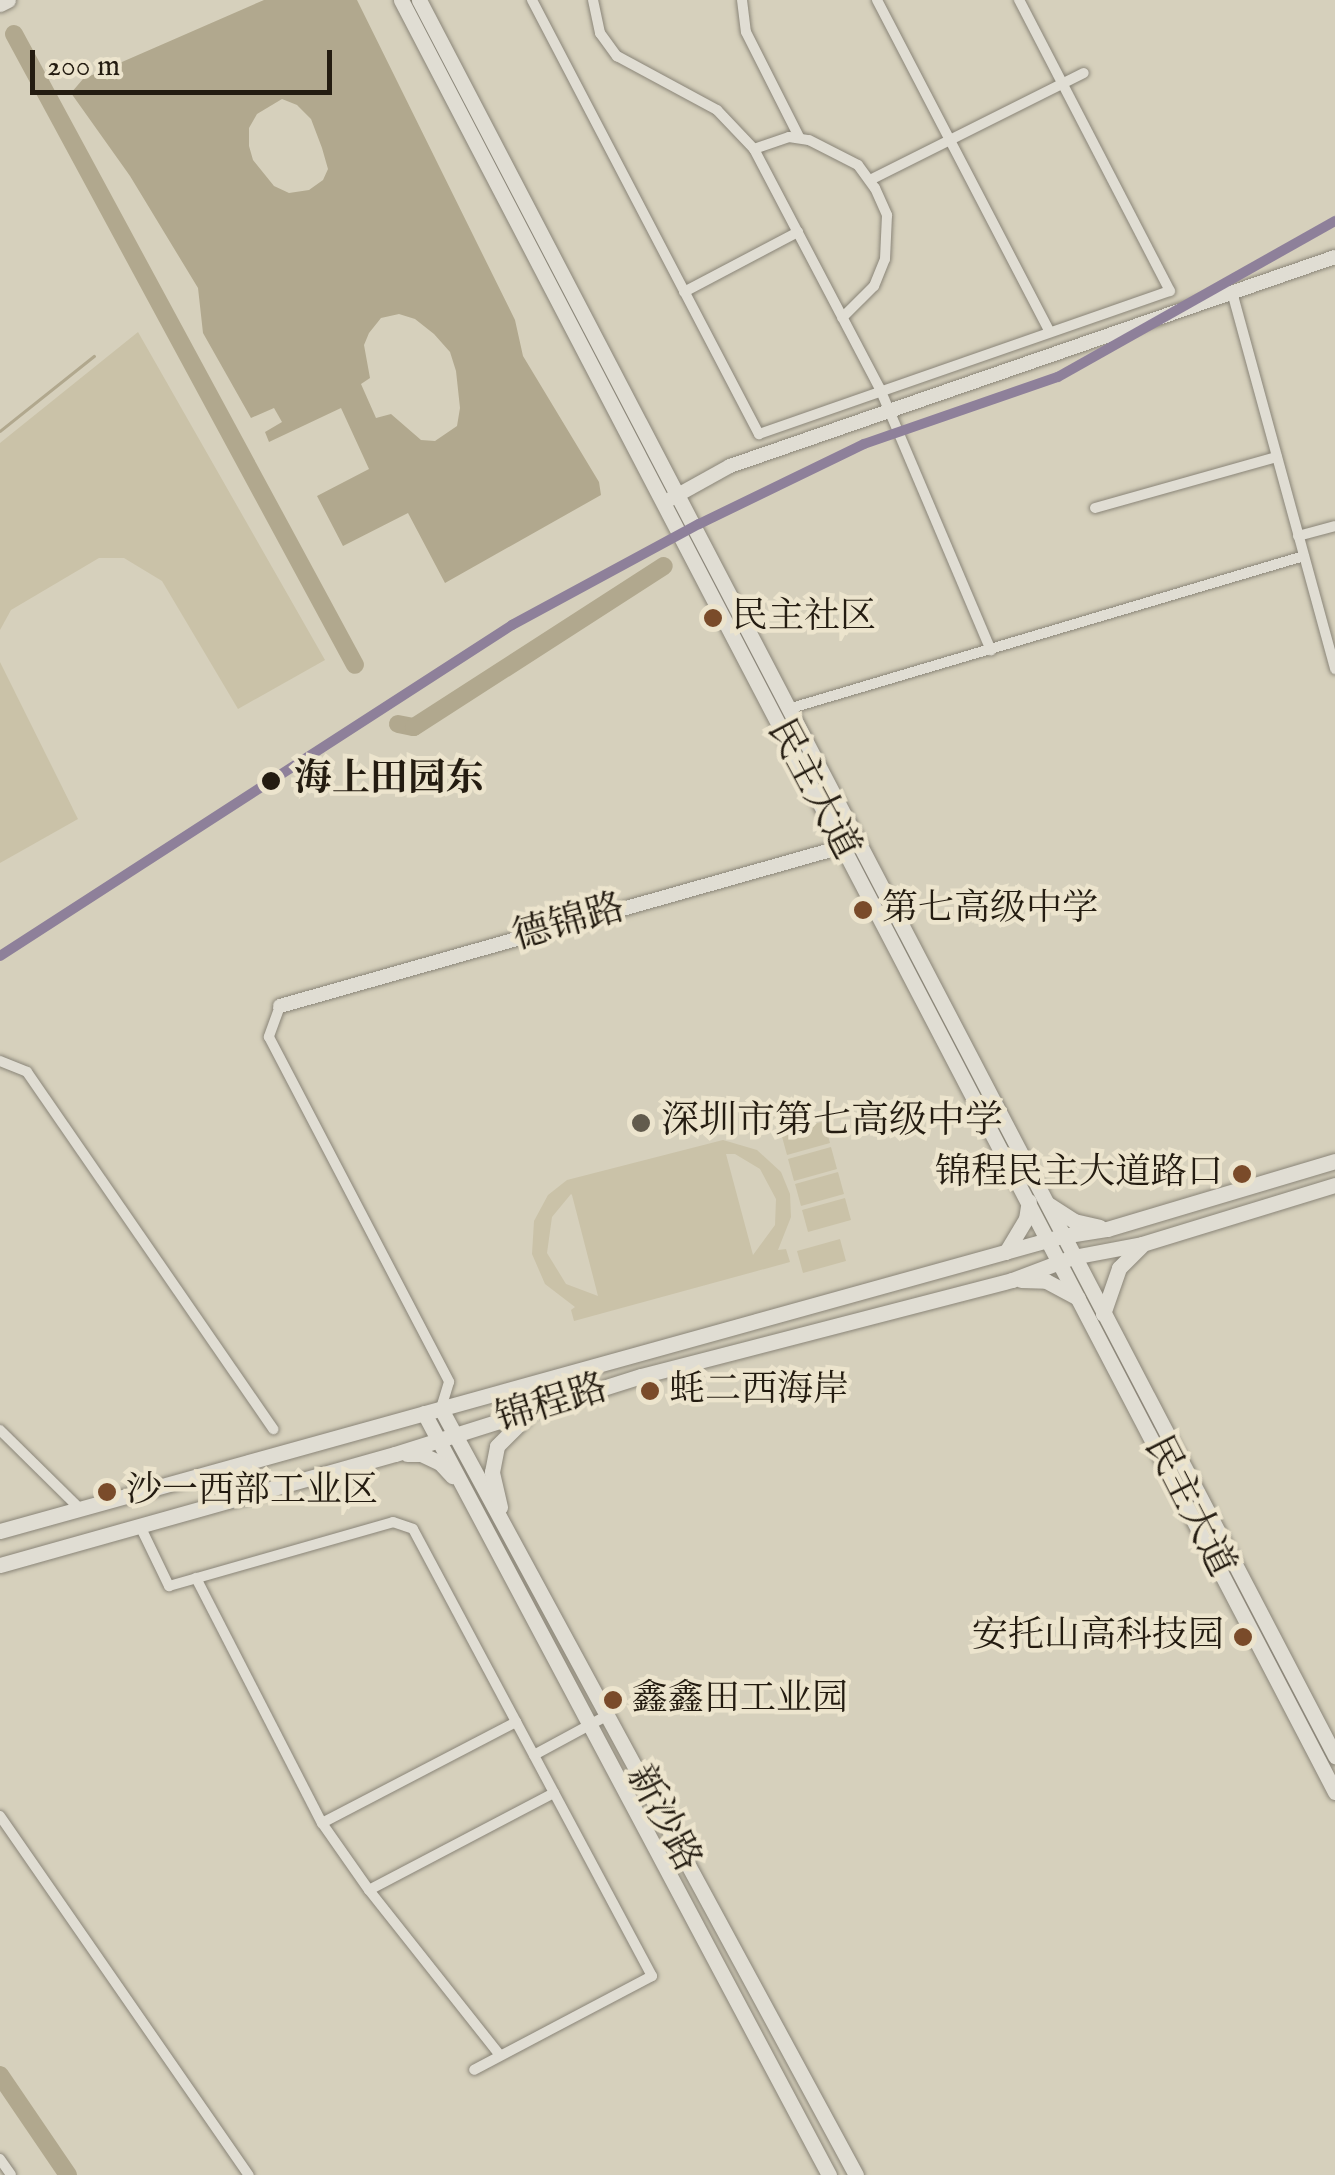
<!DOCTYPE html>
<meta charset="utf-8">
<style>
body{margin:0}
#map{position:relative;width:1335px;height:2175px;overflow:hidden;background:#d6d0bc;font-family:"IM FELL English","Noto Serif SC",serif}
div>[style]{position:absolute}
[style*='--x']{left:calc(var(--x)*1px);top:calc(var(--y)*1px);width:calc(var(--w)*1px);rotate:calc(var(--a)*1deg)}
.green>*{inset:0;background:#cac2a8}
.water>*{inset:0;background:#b1a88e}
.stream>*{height:2.5px;margin:-1.25px;padding:0 1.25px;transform-origin:1.25px;border-radius:1.25px;background:#b1a88e}
.river>*{height:18px;margin:-9px;padding:0 9px;transform-origin:9px;border-radius:9px;background:#b1a88e}
.roads{filter:drop-shadow(0 0 2px #8a8578) drop-shadow(0 0 2px #8a8578)}
.minor>*{height:10px;margin:-5px;padding:0 5px;transform-origin:5px;border-radius:5px;background:#e0ddd3}
.tertiary>*{height:14px;margin:-7px;padding:0 7px;transform-origin:7px;border-radius:7px;background:#e0ddd3}
.secondary>*{height:15px;margin:-7.5px;padding:0 7.5px;transform-origin:7.5px;border-radius:7.5px;background:#e0ddd3}
.metro-1>*{height:10px;margin:-5px;padding:0 5px;transform-origin:5px;border-radius:5px;background:#8e809a}
.dots>*{width:28px;height:28px;translate:-50% -50%;box-sizing:border-box;border:5px solid #ece4cd;border-radius:50%}
span{translate:-50% -50%;white-space:nowrap;text-align:center;line-height:1.15;-webkit-text-stroke:9px #ece4cd;paint-order:stroke}
.bus-label{font-size:36px;color:#241c11}
.left{translate:0 -50%;text-align:left}
.right{translate:-100% -50%;text-align:right}
.stop-label{font-size:38px;color:#241c11;font-weight:700}
.street-label{font-size:38px;color:#241c11}
.poi-label{font-size:38px;color:#241c11}
.scale{position:absolute;left:30px;top:50px;width:302px;height:45px;box-sizing:border-box;border:5px solid #241c11;border-top:0;padding-left:12px;font-size:30px;line-height:35px;white-space:nowrap;color:#241c11;-webkit-text-stroke:8px #ece4cd;paint-order:stroke}
</style>
<div id="map">
<div class="green">
<div style="clip-path:polygon(138px 332px,325px 660px,238px 709px,162px 581px,124px 558px,99px 558px,11px 610px,0 630px,0 443px)"></div>
<div style="clip-path:polygon(0 662px,78px 819px,0 863px)"></div>
<div style="clip-path:polygon(824px 1121px,830px 1143px,787px 1155px,781px 1133px)"></div>
<div style="clip-path:polygon(evenodd,723px 1140px,757px 1150px,781px 1172px,790px 1194px,791px 1217px,778px 1250px,786px 1249px,790px 1262px,574px 1321px,571px 1310px,575px 1307px,545px 1284px,532px 1254px,534px 1221px,548px 1195px,567px 1180px,723px 1140px,726px 1154px,735px 1154px,760px 1169px,776px 1199px,775px 1225px,753px 1255px,726px 1154px,723px 1140px,571px 1194px,572px 1195px,598px 1296px,566px 1284px,547px 1253px,552px 1217px,571px 1194px)"></div>
<div style="clip-path:polygon(831px 1147px,837px 1169px,794px 1181px,788px 1159px)"></div>
<div style="clip-path:polygon(838px 1172px,844px 1194px,801px 1206px,795px 1184px)"></div>
<div style="clip-path:polygon(845px 1198px,851px 1220px,808px 1232px,802px 1210px)"></div>
<div style="clip-path:polygon(840px 1239px,846px 1261px,803px 1273px,797px 1251px)"></div>
</div>
<div class="water">
<div style="clip-path:polygon(evenodd,264px 0,357px 0,515px 320px,523px 356px,599px 482px,601px 495px,445px 583px,408px 513px,343px 546px,317px 496px,369px 469px,341px 408px,269px 442px,265px 432px,282px 422px,274px 408px,251px 418px,203px 333px,198px 288px,130px 176px,71px 93px,83px 79px,264px 0,282px 99px,297px 105px,311px 119px,322px 148px,328px 169px,323px 180px,309px 190px,289px 193px,274px 186px,253px 160px,249px 146px,249px 128px,257px 114px,282px 99px,264px 0,399px 314px,415px 319px,434px 334px,450px 352px,456px 371px,460px 408px,457px 426px,435px 441px,421px 440px,391px 414px,376px 418px,361px 384px,370px 378px,364px 345px,369px 333px,381px 318px,399px 314px)"></div>
</div>
<div class="stream">
<div style="--x:0;--y:431;--w:120;--a:-38.6"></div>
</div>
<div class="river">
<div style="--x:14;--y:34;--w:717;--a:61.61"></div>
<div style="--x:398;--y:724;--w:16;--a:11"></div>
<div style="--x:414;--y:727;--w:297;--a:-32.8"></div>
<div style="--x:0;--y:2075;--w:121;--a:55.8"></div>
</div>
<div class="roads">
<div class="minor">
<div style="--x:532;--y:0;--w:490;--a:62.4"></div>
<div style="--x:759;--y:434;--w:435;--a:-19.2"></div>
<div style="--x:1170;--y:291;--w:328;--a:-117.4"></div>
<div style="--x:593;--y:0;--w:34;--a:78"></div>
<div style="--x:600;--y:33;--w:29;--a:54"></div>
<div style="--x:617;--y:56;--w:114;--a:28.4"></div>
<div style="--x:717;--y:110;--w:54;--a:46.5"></div>
<div style="--x:754;--y:149;--w:271;--a:62.3"></div>
<div style="--x:880;--y:389;--w:284;--a:67"></div>
<div style="--x:742;--y:0;--w:32;--a:83"></div>
<div style="--x:746;--y:32;--w:118;--a:63.2"></div>
<div style="--x:877;--y:0;--w:374;--a:62.5"></div>
<div style="--x:754;--y:149;--w:37;--a:-19"></div>
<div style="--x:789;--y:137;--w:20;--a:9"></div>
<div style="--x:809;--y:140;--w:55;--a:27"></div>
<div style="--x:858;--y:165;--w:29;--a:54"></div>
<div style="--x:875;--y:188;--w:30;--a:66"></div>
<div style="--x:887;--y:215;--w:44;--a:92.6"></div>
<div style="--x:885;--y:259;--w:29;--a:112"></div>
<div style="--x:874;--y:286;--w:45;--a:135"></div>
<div style="--x:870;--y:180;--w:239;--a:-26.6"></div>
<div style="--x:684;--y:292;--w:129;--a:-27.8"></div>
<div style="--x:1232;--y:292;--w:391;--a:74.7"></div>
<div style="--x:1095;--y:508;--w:189;--a:-15.7"></div>
<div style="--x:1298;--y:536;--w:38;--a:-15"></div>
<div style="--x:788;--y:709;--w:538;--a:-16.52"></div>
<div style="--x:280;--y:1006;--w:33;--a:110"></div>
<div style="--x:269;--y:1037;--w:389;--a:62.4"></div>
<div style="--x:449;--y:1382;--w:28;--a:107"></div>
<div style="--x:0;--y:1061;--w:29;--a:22"></div>
<div style="--x:27;--y:1072;--w:434;--a:55.4"></div>
<div style="--x:0;--y:1430;--w:112;--a:44.6"></div>
<div style="--x:140;--y:1526;--w:67;--a:64.2"></div>
<div style="--x:169;--y:1586;--w:233;--a:-15.9"></div>
<div style="--x:393;--y:1522;--w:21;--a:19"></div>
<div style="--x:413;--y:1529;--w:507;--a:61.87"></div>
<div style="--x:652;--y:1976;--w:201;--a:152.2"></div>
<div style="--x:196;--y:1578;--w:276;--a:62.8"></div>
<div style="--x:322;--y:1823;--w:82;--a:55"></div>
<div style="--x:369;--y:1890;--w:211;--a:51.6"></div>
<div style="--x:534;--y:1755;--w:82;--a:-28.4"></div>
<div style="--x:0;--y:1816;--w:437;--a:55.3"></div>
<div style="--x:322;--y:1823;--w:219;--a:-27.5"></div>
<div style="--x:369;--y:1890;--w:209;--a:-27.7"></div>
<div style="--x:0;--y:2159;--w:19;--a:55"></div>
</div>
<div class="tertiary">
<div style="--x:667;--y:501;--w:72;--a:-29.1"></div>
<div style="--x:730;--y:466;--w:640;--a:-19.06"></div>
<div style="--x:280;--y:1006;--w:594;--a:-15.81"></div>
</div>
<div class="secondary">
<div style="--x:401;--y:0;--w:2021;--a:62.47"></div>
<div style="--x:419;--y:0;--w:1981;--a:62.45"></div>
<div style="--x:0;--y:4;--w:9;--a:-27"></div>
<div style="--x:1048;--y:1204;--w:31;--a:33"></div>
<div style="--x:1074;--y:1221;--w:26;--a:13"></div>
<div style="--x:1006;--y:1252;--w:39;--a:-59"></div>
<div style="--x:1026;--y:1219;--w:18;--a:-81"></div>
<div style="--x:1021;--y:1280;--w:25;--a:2"></div>
<div style="--x:1046;--y:1281;--w:36;--a:28"></div>
<div style="--x:1103;--y:1314;--w:49;--a:-70.8"></div>
<div style="--x:1119;--y:1268;--w:33;--a:-45"></div>
<div style="--x:441;--y:1409;--w:871;--a:61.55"></div>
<div style="--x:424;--y:1413;--w:863;--a:62.01"></div>
<div style="--x:407;--y:1454;--w:14;--a:0"></div>
<div style="--x:421;--y:1454;--w:21;--a:25"></div>
<div style="--x:440;--y:1463;--w:18;--a:47"></div>
<div style="--x:500;--y:1507;--w:36;--a:-103"></div>
<div style="--x:492;--y:1472;--w:26;--a:-79"></div>
<div style="--x:497;--y:1446;--w:40;--a:-45"></div>
<div style="--x:0;--y:1531;--w:1102;--a:-15.52"></div>
<div style="--x:1062;--y:1236;--w:46;--a:-8.8"></div>
<div style="--x:1107;--y:1229;--w:238;--a:-16.6"></div>
<div style="--x:0;--y:1565;--w:410;--a:-15.7"></div>
<div style="--x:395;--y:1454;--w:258;--a:-17.6"></div>
<div style="--x:641;--y:1376;--w:383;--a:-14.5"></div>
<div style="--x:1012;--y:1280;--w:65;--a:-20.7"></div>
<div style="--x:1073;--y:1257;--w:70;--a:-10.7"></div>
<div style="--x:1142;--y:1244;--w:202;--a:-17"></div>
</div>
</div>
<div class="metro-1">
<div style="--x:0;--y:956;--w:610;--a:-32.88"></div>
<div style="--x:512;--y:625;--w:213;--a:-28.4"></div>
<div style="--x:699;--y:524;--w:183;--a:-25.9"></div>
<div style="--x:864;--y:444;--w:205;--a:-19.1"></div>
<div style="--x:1058;--y:377;--w:318;--a:-29.4"></div>
</div>
<div class="dots">
<div style="left:713px;top:618px;background:#7a4b2a"></div>
<div style="left:271px;top:781px;background:#241c11"></div>
<div style="left:863px;top:910px;background:#7a4b2a"></div>
<div style="left:641px;top:1123px;background:#625b4d"></div>
<div style="left:1242px;top:1174px;background:#7a4b2a"></div>
<div style="left:650px;top:1391px;background:#7a4b2a"></div>
<div style="left:107px;top:1492px;background:#7a4b2a"></div>
<div style="left:1243px;top:1637px;background:#7a4b2a"></div>
<div style="left:613px;top:1700px;background:#7a4b2a"></div>
</div>
<div class="bus-label">
<span class="left" style="left:732px;top:618px">民主社区</span>
<span class="left" style="left:882px;top:910px">第七高级中学</span>
<span class="right" style="left:1223px;top:1174px">锦程民主大道路口</span>
<span class="left" style="left:669px;top:1391px">蚝二西海岸</span>
<span class="left" style="left:126px;top:1492px">沙一西部工业区</span>
<span class="right" style="left:1224px;top:1637px">安托山高科技园</span>
<span class="left" style="left:632px;top:1700px">鑫鑫田工业园</span>
</div>
<div class="stop-label">
<span class="left" style="left:294px;top:781px">海上田园东</span>
</div>
<div class="street-label">
<span style="left:812px;top:790px;rotate:62deg">民主大道</span>
<span style="left:569px;top:924px;rotate:-16deg">德锦路</span>
<span style="left:552px;top:1405px;rotate:-17deg">锦程路</span>
<span style="left:1188px;top:1507px;rotate:63deg">民主大道</span>
<span style="left:662px;top:1819px;rotate:62deg">新沙路</span>
</div>
<div class="poi-label">
<span class="left" style="left:661px;top:1123px">深圳市第七高级中学</span>
</div>
<div class="scale">200 m</div>
</div>
